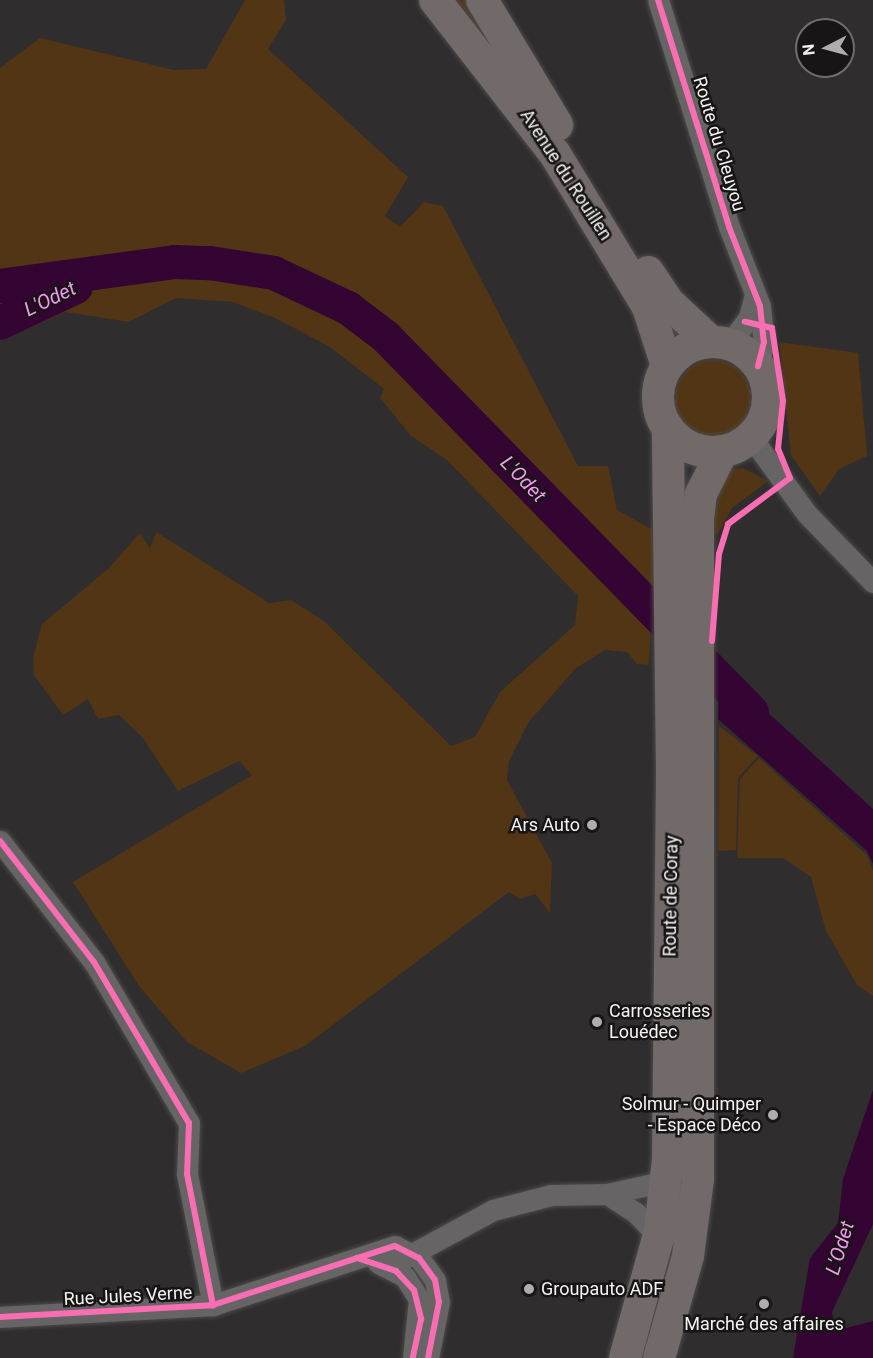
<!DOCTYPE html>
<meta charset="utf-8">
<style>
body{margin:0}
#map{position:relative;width:873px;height:1358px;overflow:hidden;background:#2f2d2d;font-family:Roboto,sans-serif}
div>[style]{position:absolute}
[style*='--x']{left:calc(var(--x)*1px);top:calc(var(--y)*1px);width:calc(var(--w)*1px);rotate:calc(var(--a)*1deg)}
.green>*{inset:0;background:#513514}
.round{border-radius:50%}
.water>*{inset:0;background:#340432}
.river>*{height:34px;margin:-17px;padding:0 17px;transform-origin:17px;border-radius:17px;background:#340432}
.roads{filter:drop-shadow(0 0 2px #4c4a4a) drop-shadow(0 0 2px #4c4a4a)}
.minor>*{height:21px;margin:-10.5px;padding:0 10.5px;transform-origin:10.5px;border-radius:10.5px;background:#666464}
.primary>*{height:32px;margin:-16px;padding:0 16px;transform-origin:16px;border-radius:16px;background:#726a68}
.primary>.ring{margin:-16px;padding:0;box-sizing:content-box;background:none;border:32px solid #726a68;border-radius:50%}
.cycleway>*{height:6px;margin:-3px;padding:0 3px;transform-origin:3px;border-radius:3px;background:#f96db3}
.dots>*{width:16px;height:16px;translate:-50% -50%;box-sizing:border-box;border:3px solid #171515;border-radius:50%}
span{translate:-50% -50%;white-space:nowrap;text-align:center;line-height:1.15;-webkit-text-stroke:5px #171515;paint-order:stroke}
.street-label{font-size:18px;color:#f5f2f2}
.poi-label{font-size:18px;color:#f5f2f2}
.right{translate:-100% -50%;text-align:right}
.left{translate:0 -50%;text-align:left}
.water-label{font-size:20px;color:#f697f2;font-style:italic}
.north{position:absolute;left:795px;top:18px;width:60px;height:60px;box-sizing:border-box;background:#171515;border:2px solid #706d6d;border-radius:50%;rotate:264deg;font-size:16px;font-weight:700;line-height:24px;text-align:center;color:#f5f2f2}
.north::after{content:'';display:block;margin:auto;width:21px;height:27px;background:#b0adad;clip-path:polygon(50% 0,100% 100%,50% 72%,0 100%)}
</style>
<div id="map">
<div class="green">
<div style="clip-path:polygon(245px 0,284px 0,286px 20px,268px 49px,408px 177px,385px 216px,400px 227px,424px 202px,443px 206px,578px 466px,608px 466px,617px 510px,653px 530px,653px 587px,649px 665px,637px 664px,627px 652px,605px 650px,576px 668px,528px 723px,509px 761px,507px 780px,552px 863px,550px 913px,535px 894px,520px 899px,509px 892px,305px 1046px,241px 1073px,187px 1042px,139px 986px,73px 882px,252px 775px,239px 761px,178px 791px,143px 738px,119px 715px,98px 719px,88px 699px,63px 715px,34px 675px,33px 657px,42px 624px,109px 568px,140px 533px,150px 548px,156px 532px,269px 603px,291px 600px,324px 621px,451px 746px,475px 737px,500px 692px,575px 625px,578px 596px,447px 460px,411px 436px,380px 398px,384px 389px,330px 347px,275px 318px,233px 302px,176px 298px,129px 322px,65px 312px,0 341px,0 68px,40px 38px,174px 70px,206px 69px)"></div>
<div style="clip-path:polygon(453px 0,469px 0,498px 57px)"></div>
<div style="clip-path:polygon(779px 342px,858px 353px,867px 456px,839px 469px,820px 496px,791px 455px)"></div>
<div class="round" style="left:675px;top:360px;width:76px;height:76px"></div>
<div style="clip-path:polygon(743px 468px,768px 481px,732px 508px,718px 534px,710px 532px,720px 484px,731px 469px)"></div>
<div style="clip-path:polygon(719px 726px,758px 756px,738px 778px,736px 850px,718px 851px)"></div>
<div style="clip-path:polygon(759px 758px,867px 855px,873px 871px,873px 996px,857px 985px,826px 931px,811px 877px,783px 858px,737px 858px,740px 779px)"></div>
</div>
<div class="water">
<div style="clip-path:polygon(719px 655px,764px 709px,873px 809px,873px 864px,867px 851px,718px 719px)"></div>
<div style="clip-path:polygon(873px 1090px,873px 1224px,832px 1312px,835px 1331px,873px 1321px,873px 1358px,793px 1358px,810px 1258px,838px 1223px,843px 1179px)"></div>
</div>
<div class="river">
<div style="--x:0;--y:286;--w:177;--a:-7.8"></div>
<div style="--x:175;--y:262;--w:35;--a:2"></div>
<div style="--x:210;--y:263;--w:65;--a:8.9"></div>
<div style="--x:274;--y:273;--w:82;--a:25.3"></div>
<div style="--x:348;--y:308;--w:48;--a:37.3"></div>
<div style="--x:386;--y:337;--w:524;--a:45.7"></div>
<div style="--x:0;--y:323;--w:84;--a:-25.3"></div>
</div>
<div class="roads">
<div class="minor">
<div style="--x:658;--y:0;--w:238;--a:72.6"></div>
<div style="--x:729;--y:227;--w:85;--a:68.6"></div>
<div style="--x:760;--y:306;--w:36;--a:84"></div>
<div style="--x:764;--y:342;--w:25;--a:104"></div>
<div style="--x:729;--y:344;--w:34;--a:-53"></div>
<div style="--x:749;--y:317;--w:23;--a:-75"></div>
<div style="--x:751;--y:437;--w:95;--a:54"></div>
<div style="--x:807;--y:514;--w:95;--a:45.9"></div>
<div style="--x:0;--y:841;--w:153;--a:52.2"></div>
<div style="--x:94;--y:962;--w:187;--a:59.5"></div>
<div style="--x:189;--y:1123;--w:51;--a:92.2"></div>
<div style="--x:187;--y:1174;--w:134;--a:78.8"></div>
<div style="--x:607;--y:1194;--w:33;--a:33"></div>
<div style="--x:635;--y:1212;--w:35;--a:46"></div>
<div style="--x:378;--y:1263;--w:30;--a:27"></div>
<div style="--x:405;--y:1277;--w:26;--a:58"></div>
<div style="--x:419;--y:1299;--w:59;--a:95.8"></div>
<div style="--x:388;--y:1267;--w:119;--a:-28.5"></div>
<div style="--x:493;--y:1210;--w:60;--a:-14.5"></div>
<div style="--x:551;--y:1195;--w:56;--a:-1"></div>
<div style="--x:607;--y:1194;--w:60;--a:-12.4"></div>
<div style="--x:0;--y:1317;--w:213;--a:-3.2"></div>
<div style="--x:213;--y:1305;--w:191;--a:-18"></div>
<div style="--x:395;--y:1246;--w:27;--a:27"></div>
<div style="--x:419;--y:1258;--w:27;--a:54"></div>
<div style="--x:435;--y:1280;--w:22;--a:80"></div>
<div style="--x:439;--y:1302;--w:57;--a:101.1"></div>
</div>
<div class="primary">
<div style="--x:435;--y:0;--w:195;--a:52.1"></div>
<div style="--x:555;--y:154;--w:179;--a:58.7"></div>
<div style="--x:648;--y:307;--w:62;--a:72.1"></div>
<div style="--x:482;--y:0;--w:146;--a:59"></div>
<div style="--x:648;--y:272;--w:37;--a:56"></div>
<div style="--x:669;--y:303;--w:57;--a:42.9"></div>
<div class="ring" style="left:658px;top:342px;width:78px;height:78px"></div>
<div style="--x:625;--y:1358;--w:132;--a:-74.6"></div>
<div style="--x:660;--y:1231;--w:72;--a:-83.7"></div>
<div style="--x:668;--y:1159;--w:388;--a:-89.4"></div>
<div style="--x:672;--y:771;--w:343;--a:-90.7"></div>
<div style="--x:659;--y:1358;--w:106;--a:-74.1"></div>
<div style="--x:688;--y:1256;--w:78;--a:-82.6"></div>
<div style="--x:698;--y:1179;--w:661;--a:-90"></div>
<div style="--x:698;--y:518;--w:24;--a:-83"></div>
<div style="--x:701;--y:494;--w:47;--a:-63.4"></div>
</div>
</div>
<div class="cycleway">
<div style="--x:658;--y:0;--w:238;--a:72.6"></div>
<div style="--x:729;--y:227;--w:85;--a:68.6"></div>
<div style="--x:760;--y:306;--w:36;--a:84"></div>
<div style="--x:764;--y:342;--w:25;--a:104"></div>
<div style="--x:712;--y:641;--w:87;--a:-85.4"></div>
<div style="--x:719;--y:554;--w:31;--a:-73"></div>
<div style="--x:728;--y:524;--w:77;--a:-36.6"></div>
<div style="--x:790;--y:478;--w:31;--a:-112"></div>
<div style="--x:778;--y:449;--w:48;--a:-84.1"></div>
<div style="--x:783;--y:401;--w:74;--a:-98.6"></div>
<div style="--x:772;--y:328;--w:28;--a:-167"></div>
<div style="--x:0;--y:841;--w:153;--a:52.2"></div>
<div style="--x:94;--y:962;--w:187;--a:59.5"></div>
<div style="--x:189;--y:1123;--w:51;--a:92.2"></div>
<div style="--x:187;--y:1174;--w:134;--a:78.8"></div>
<div style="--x:357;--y:1258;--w:41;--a:18.4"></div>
<div style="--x:396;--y:1271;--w:26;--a:47"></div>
<div style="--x:414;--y:1290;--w:30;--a:76"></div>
<div style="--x:421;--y:1319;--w:40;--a:102"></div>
<div style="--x:0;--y:1317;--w:213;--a:-3.2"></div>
<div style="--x:213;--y:1305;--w:191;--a:-18"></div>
<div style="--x:395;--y:1246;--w:27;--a:27"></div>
<div style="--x:419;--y:1258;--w:27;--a:54"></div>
<div style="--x:435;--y:1280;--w:22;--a:80"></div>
<div style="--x:439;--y:1302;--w:57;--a:101.1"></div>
</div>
<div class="dots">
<div style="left:592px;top:825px;background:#b0adad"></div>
<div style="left:597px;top:1022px;background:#b0adad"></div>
<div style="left:773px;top:1115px;background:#b0adad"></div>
<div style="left:529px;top:1289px;background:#b0adad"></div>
<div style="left:764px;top:1304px;background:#b0adad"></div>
</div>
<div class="street-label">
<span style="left:719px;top:144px;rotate:73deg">Route du Cleuyou</span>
<span style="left:566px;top:175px;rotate:57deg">Avenue du Rouillen</span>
<span style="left:671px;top:896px;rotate:-89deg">Route de Coray</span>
<span style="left:128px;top:1296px;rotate:-3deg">Rue Jules Verne</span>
</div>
<div class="poi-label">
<span class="right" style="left:580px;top:825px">Ars Auto</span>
<span class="left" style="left:609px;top:1022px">Carrosseries<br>Louédec</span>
<span class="right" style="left:761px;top:1115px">Solmur - Quimper<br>- Espace Déco</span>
<span class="left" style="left:541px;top:1289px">Groupauto ADF</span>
<span style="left:764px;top:1324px">Marché des affaires</span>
</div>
<div class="water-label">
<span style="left:50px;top:299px;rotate:-26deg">L'Odet</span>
<span style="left:523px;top:479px;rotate:46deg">L'Odet</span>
<span style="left:840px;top:1248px;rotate:-73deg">L'Odet</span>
</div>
<div class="north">N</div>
</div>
